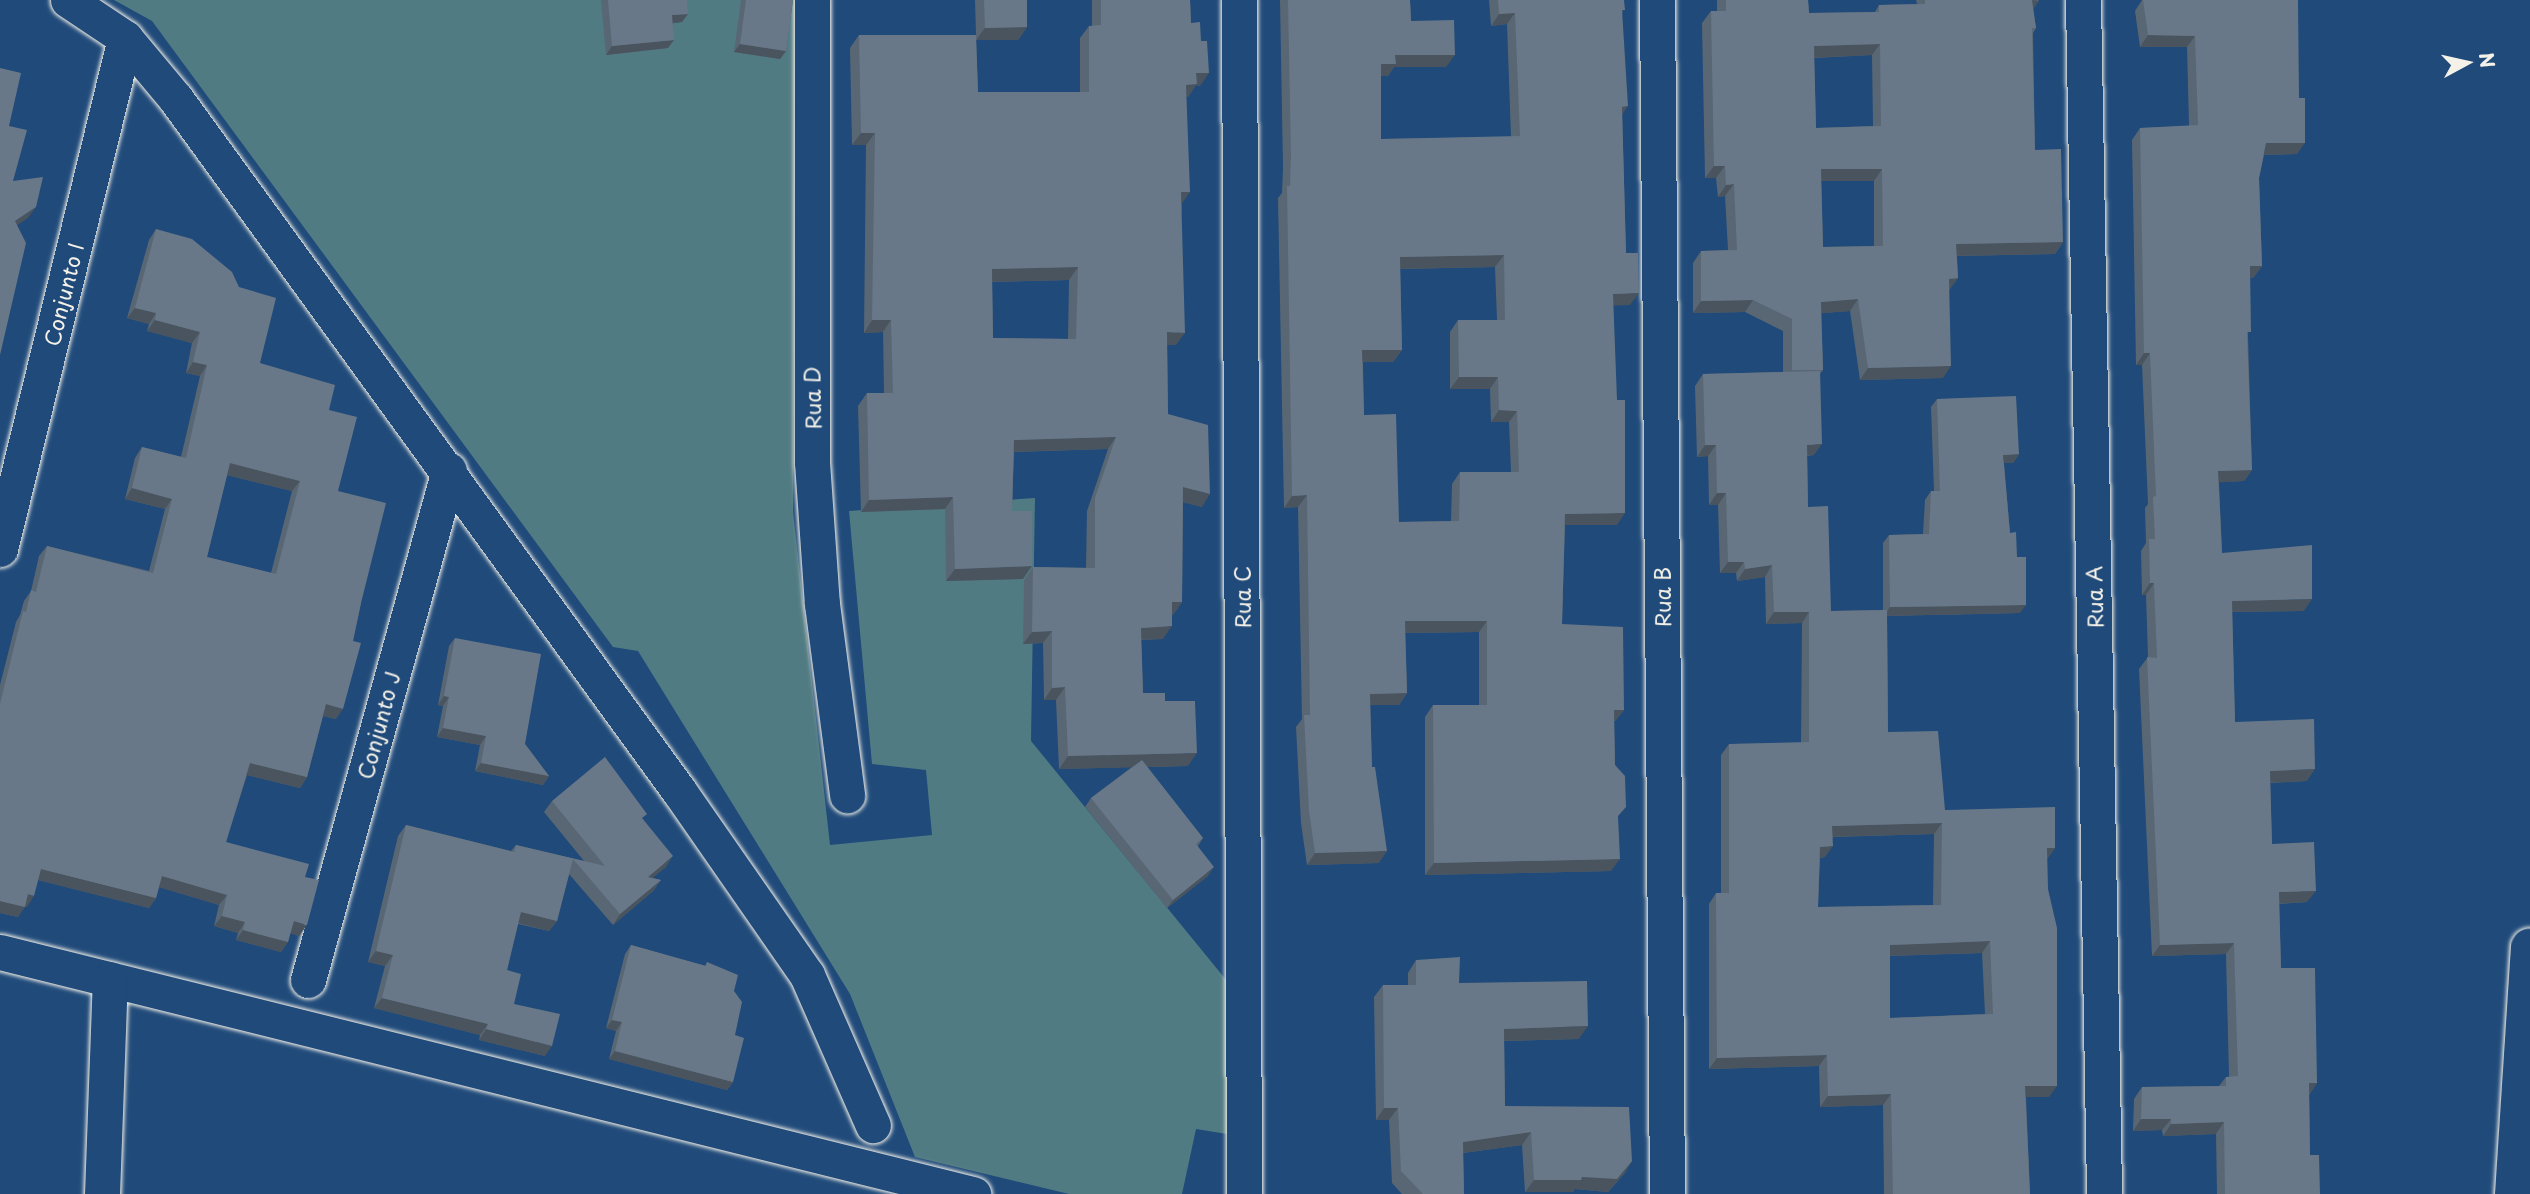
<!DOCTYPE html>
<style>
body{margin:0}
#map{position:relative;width:2530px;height:1194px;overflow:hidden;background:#1f4a7a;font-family:"Playpen Sans",sans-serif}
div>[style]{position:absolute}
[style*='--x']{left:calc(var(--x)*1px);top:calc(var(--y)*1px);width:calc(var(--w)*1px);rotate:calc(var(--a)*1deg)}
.green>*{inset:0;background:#517b83}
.roads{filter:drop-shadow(0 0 2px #f4f1e8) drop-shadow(0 0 2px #f4f1e8)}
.street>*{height:35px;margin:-17.5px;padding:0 17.5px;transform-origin:17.5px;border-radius:17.5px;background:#1f4a7a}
.secondary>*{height:38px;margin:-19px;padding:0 19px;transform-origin:19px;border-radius:19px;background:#1f4a7a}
.wall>*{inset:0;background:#596775}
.shaded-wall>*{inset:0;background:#49545f}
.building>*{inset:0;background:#687888}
span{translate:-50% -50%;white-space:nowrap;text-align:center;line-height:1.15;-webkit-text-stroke:5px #1f4a7a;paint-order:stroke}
.street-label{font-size:21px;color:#f4f1e8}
.north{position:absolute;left:2432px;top:28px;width:70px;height:70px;-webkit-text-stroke:5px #1f4a7a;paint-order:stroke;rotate:82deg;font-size:19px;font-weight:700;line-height:28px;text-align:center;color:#f4f1e8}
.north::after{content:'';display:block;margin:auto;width:24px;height:32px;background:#f4f1e8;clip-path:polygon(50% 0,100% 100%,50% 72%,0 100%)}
</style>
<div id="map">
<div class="green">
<div style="clip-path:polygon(114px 0,795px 0,793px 512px,830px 845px,932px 835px,926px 770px,872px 764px,849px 511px,1035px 498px,1031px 741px,1227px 981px,1227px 1134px,1196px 1129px,1182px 1194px,1069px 1194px,915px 1157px,850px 994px,638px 651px,613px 647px,152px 21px)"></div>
</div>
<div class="roads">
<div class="street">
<div style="--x:68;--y:0;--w:69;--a:33.7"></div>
<div style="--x:125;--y:38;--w:80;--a:50.1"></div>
<div style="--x:176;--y:99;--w:855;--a:53.99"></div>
<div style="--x:679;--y:791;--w:224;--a:55.2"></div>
<div style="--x:807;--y:975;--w:164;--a:66.3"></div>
<div style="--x:812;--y:0;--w:462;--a:90"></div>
<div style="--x:812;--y:462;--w:142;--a:86"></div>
<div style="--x:822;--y:604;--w:193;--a:82.5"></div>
<div style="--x:1239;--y:0;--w:1194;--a:89.76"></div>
<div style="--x:1657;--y:0;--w:1194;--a:89.52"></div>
<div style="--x:2083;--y:0;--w:1194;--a:88.99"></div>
<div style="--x:0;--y:549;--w:526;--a:-76.25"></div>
<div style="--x:0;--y:952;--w:1003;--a:13.97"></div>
<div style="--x:308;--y:980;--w:529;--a:-74.55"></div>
<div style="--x:102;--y:1194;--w:215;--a:-87.9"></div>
</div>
<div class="secondary">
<div style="--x:2514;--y:1194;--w:247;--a:-86.3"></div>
</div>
</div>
<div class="wall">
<div style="clip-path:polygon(601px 0,687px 0,682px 22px,673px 23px,668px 48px,606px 55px)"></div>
<div style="clip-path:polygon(741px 0,793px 0,786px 51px,780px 59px,734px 52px)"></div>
<div style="clip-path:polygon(evenodd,975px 0,1027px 0,1027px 27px,1018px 40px,976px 40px,978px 92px,1080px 92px,1080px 38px,1089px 26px,1092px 26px,1092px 0,1190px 0,1191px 23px,1200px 86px,1196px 85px,1188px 97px,1186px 97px,1176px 345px,1167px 345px,1168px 414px,1202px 507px,1183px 502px,1182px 602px,1173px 615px,1172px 615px,1163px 639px,1141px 640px,1143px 693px,1165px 701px,1188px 766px,1147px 767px,1203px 838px,1198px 846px,1208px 876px,1167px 908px,1085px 807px,1091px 798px,1132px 767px,1059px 769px,1056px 700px,1044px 700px,1043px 643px,1023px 644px,1024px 580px,1033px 567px,1086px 568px,1087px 511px,1108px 449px,1014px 452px,1012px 511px,1023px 579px,946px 581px,945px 509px,861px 512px,858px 406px,867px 393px,884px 393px,883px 332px,864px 333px,866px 145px,852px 145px,850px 48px,859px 35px,976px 35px,975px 0,1069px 280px,1068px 339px,993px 338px,992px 282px,1069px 280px)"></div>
<div style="clip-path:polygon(evenodd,1280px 0,1410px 0,1411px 21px,1446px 67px,1394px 67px,1388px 76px,1381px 76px,1381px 139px,1511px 137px,1507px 24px,1491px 26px,1489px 0,1624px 0,1622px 15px,1622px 114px,1626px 253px,1630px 305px,1613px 305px,1617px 525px,1565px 525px,1562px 624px,1624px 710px,1615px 721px,1614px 721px,1615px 765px,1618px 817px,1611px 871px,1425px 875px,1425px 717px,1433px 705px,1479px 705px,1479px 632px,1405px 633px,1407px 693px,1399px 705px,1370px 705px,1372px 767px,1379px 863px,1307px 865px,1301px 823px,1296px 727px,1302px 719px,1298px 507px,1284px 508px,1278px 198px,1282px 193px,1283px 168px,1280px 0,1495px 267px,1497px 320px,1458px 320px,1450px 332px,1450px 389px,1490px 389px,1491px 422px,1509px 422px,1511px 472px,1460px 472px,1452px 484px,1451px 521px,1399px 522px,1364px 415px,1363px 362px,1393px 362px,1402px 350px,1400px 269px,1495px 267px)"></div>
<div style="clip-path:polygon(evenodd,1717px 0,1808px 0,1809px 13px,1875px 12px,1879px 5px,1917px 4px,1916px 0,2039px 0,2033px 9px,2036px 28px,2033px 33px,2035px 150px,2063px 242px,2055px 254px,1957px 256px,1958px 278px,1949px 290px,1943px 378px,1860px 380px,1850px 311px,1821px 313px,1823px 370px,1820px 374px,1814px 455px,1807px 456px,1808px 507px,1831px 611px,1883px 610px,1883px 543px,1889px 535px,1923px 534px,1925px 500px,1931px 491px,1934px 491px,1931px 407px,1937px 399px,2019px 454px,2013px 463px,2004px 463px,2010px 533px,2020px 613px,1887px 616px,1888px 732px,1945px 810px,2055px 848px,2047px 859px,2049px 1097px,2026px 1097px,2030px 1194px,1884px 1194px,1883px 1105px,1820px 1107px,1819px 1066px,1709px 1069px,1709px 904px,1716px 893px,1721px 893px,1721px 755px,1729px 744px,1801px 743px,1802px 623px,1766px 624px,1765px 577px,1737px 581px,1736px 573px,1720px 573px,1718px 505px,1709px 505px,1708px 456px,1697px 457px,1695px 386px,1703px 374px,1783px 372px,1783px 331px,1745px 312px,1693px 313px,1693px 263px,1701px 251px,1728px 250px,1725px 196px,1718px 197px,1716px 178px,1705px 178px,1702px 23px,1711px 11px,1717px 11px,1717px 0,1872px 55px,1873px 126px,1816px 128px,1814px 58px,1872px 55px,1717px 0,1821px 181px,1874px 181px,1874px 246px,1823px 247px,1821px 181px,1717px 0,1934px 834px,1933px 905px,1818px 907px,1820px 858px,1825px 857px,1833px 837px,1934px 834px,1717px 0,1982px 953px,1985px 1014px,1890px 1018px,1890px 956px,1982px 953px)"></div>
<div style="clip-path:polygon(2142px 0,2298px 0,2297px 154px,2264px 155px,2259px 178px,2262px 266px,2253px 278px,2250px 278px,2248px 336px,2252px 470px,2244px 481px,2219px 482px,2222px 553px,2304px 611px,2232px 612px,2235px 722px,2307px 781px,2270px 783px,2272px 844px,2307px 902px,2279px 904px,2281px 968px,2317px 1083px,2309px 1095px,2310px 1155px,2320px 1194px,2217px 1194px,2216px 1134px,2163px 1136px,2162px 1130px,2133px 1131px,2134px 1099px,2142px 1087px,2219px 1086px,2226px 1077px,2229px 1077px,2226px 954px,2152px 956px,2139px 669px,2148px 657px,2146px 595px,2142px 595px,2141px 551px,2146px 543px,2145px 508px,2148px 504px,2142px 365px,2136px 365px,2132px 140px,2140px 128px,2189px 126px,2187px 47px,2140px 47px,2135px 11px)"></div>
<div style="clip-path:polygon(evenodd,156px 229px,260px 363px,329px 410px,338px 491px,361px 603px,336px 719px,323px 716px,307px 777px,300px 788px,247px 775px,226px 842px,305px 877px,299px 936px,290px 933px,288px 942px,281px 952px,236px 940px,238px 933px,214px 926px,219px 905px,159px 887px,156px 898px,149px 908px,38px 880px,27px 907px,25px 906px,18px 917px,0 913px,0 685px,16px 622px,20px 615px,24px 601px,31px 591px,39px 556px,47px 546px,149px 571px,165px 509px,125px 499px,135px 458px,142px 447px,181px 457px,200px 376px,186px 373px,192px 343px,147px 331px,149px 324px,127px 318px,149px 240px,156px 229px,227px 475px,292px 491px,271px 573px,207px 557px,227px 475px)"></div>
<div style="clip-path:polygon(455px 638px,525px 744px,549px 776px,543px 785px,475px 771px,480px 745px,437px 737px,443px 706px,438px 705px,449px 646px)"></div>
<div style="clip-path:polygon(552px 801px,643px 819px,666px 867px,652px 878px,661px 880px,653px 891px,613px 925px,569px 874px,557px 921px,549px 931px,518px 924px,507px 970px,514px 1004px,545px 1056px,479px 1040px,480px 1035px,374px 1008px,385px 966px,368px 962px,398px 836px,406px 825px,511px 851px,516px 845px,584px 861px,544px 812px)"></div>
<div style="clip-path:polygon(631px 945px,705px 966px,707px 962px,734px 991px,735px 1035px,733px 1082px,727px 1090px,609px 1059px,616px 1031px,606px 1028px,625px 954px)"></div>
<div style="clip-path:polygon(1416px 960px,1459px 983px,1579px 1039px,1504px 1041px,1505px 1106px,1632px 1161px,1624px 1174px,1608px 1192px,1575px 1189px,1573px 1192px,1525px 1192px,1522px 1145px,1463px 1153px,1464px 1194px,1402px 1194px,1392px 1183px,1389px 1120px,1376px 1120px,1374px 997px,1383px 985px,1408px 985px,1408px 973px)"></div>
</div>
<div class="shaded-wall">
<div style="clip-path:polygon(2032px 0,2039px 1px,2030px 13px)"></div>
<div style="clip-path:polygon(1515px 13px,1507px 24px,1491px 26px,1499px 14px)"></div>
<div style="clip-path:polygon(688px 14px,682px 22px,666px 24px,672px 15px)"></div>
<div style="clip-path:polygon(1027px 27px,1018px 40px,976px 40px,985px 28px)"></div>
<div style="clip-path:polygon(2148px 35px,2195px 36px,2187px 47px,2140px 47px)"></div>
<div style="clip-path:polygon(674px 40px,668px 48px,606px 55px,612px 46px)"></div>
<div style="clip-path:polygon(740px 44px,786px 51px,780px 59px,734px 52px)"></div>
<div style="clip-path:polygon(1880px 44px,1872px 55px,1806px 58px,1814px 46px)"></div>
<div style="clip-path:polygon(1395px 55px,1455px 55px,1446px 67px,1394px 67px,1388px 76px,1373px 76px,1381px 64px)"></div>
<div style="clip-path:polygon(1196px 73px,1209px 73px,1200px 86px,1196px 85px,1188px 97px,1177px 97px)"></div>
<div style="clip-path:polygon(1628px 106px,1620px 118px,1622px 107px)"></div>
<div style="clip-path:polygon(861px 133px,875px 133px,866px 145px,852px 145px)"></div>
<div style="clip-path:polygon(2266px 143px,2305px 143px,2297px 154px,2258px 155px)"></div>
<div style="clip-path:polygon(1714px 166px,1725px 166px,1716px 178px,1705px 178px)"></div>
<div style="clip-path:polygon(1821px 169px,1882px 169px,1874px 181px,1813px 181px)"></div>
<div style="clip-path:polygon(1734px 184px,1725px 196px,1718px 197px,1726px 185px)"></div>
<div style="clip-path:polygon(1181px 192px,1190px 192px,1181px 205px)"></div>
<div style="clip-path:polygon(36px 207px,28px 218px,7px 232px,15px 221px)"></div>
<div style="clip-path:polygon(2063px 242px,2055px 254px,1948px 256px,1956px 244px)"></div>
<div style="clip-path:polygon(1504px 255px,1495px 267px,1392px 269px,1400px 257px)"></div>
<div style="clip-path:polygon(2250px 266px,2262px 266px,2253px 278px,2241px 278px)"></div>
<div style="clip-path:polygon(1078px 267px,1069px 280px,983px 282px,992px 269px)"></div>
<div style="clip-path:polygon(1958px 278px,1949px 290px,1949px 279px)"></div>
<div style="clip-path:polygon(1639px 293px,1630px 305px,1605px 306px,1613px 294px)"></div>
<div style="clip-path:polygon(1858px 299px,1850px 311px,1813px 314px,1821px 302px)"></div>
<div style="clip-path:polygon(1753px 300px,1745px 312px,1693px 313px,1701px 301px)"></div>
<div style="clip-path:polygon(135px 308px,156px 313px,149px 324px,127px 318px)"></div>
<div style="clip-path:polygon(155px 320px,200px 332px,192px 343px,147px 331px)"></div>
<div style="clip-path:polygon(872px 320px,891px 320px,883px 332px,864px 333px)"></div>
<div style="clip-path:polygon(1167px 332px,1185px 333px,1176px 345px,1158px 345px)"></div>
<div style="clip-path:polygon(1362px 350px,1402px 350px,1393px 362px,1354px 362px)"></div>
<div style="clip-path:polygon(2144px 353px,2150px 353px,2142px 365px,2136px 365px)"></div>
<div style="clip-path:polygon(193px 362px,207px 365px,200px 376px,186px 373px)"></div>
<div style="clip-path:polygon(1951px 366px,1943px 378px,1860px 380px,1868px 368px)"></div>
<div style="clip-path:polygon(1459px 377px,1498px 377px,1490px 389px,1450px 389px)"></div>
<div style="clip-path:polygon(1499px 410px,1517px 411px,1509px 422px,1491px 422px)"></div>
<div style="clip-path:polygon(1116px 437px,1108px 449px,1006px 452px,1014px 440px)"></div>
<div style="clip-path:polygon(1822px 444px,1814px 455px,1799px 456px,1807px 445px)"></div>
<div style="clip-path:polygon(1705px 445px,1716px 445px,1708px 456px,1697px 457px)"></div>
<div style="clip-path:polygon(2019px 454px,2013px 463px,1997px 463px,2003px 455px)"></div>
<div style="clip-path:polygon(230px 463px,300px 481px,292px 491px,222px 474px)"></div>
<div style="clip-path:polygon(2252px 470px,2244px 481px,2210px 483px,2218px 471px)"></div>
<div style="clip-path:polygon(1183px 487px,1210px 494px,1202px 507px,1174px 500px)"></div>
<div style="clip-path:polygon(132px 488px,172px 499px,165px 509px,125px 499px)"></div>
<div style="clip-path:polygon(1717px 493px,1726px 493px,1718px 505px,1709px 505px)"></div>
<div style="clip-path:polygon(1307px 495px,1298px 507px,1284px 508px,1292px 496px)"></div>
<div style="clip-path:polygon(953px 497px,945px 509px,861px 512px,869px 500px)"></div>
<div style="clip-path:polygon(1625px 513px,1617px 525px,1557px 525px,1565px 514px)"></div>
<div style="clip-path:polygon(1728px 562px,1744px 562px,1736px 573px,1720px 573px)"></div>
<div style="clip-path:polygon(1772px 565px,1765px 577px,1737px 581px,1745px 569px)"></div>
<div style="clip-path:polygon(1032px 566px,1023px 579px,946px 581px,955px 569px)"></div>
<div style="clip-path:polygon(2150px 583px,2154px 583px,2146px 595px,2142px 595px)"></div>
<div style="clip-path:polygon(2312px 599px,2304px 611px,2223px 612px,2232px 601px)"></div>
<div style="clip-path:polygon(1172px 602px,1182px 602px,1173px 615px,1163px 614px)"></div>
<div style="clip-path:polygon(2026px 605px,2020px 613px,1884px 616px,1890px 607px)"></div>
<div style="clip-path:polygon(1774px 612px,1809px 612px,1802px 623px,1766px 624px)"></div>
<div style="clip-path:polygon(1405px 621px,1487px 621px,1479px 632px,1397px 633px)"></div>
<div style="clip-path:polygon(1172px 626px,1163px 639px,1132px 640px,1141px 628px)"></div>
<div style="clip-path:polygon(1052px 631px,1043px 643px,1023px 644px,1032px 632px)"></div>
<div style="clip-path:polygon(1065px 687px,1056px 700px,1044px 700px,1052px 688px)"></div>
<div style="clip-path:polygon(1407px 693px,1399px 705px,1362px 705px,1370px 694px)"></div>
<div style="clip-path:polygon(444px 696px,449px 697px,443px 706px,438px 705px)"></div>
<div style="clip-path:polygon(326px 704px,343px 709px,336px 719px,318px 715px)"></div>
<div style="clip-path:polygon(1614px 710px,1624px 710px,1615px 721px,1605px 721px)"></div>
<div style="clip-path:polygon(443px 728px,486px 736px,480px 745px,437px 737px)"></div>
<div style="clip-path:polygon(1197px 753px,1188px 766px,1059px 769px,1068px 756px)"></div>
<div style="clip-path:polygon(250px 763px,307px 777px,300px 788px,243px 774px)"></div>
<div style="clip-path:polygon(481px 763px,549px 776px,543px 785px,475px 771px)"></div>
<div style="clip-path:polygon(2315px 769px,2307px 781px,2262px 783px,2270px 771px)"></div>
<div style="clip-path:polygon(1942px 823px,1934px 834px,1824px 837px,1832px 826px)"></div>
<div style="clip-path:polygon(1833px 846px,1825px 857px,1812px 859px,1820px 847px)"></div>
<div style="clip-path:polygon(2047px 848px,2055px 848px,2047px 859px,2039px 859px)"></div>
<div style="clip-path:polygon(1387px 851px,1379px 863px,1307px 865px,1315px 853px)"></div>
<div style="clip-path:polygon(673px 856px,666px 867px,640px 888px,648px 877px)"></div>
<div style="clip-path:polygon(1620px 859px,1611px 871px,1425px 875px,1434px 863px)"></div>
<div style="clip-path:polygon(1214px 867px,1208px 876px,1167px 908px,1173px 900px)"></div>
<div style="clip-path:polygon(41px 869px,156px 898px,149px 908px,34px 879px)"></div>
<div style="clip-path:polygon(162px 876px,227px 895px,219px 905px,155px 886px)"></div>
<div style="clip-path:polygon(661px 880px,653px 891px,613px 925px,620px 914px)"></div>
<div style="clip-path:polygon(2316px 891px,2307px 902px,2271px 904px,2279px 892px)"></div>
<div style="clip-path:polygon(28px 894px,34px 896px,27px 907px,21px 905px)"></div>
<div style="clip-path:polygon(0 901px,25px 907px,18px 917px,0 913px)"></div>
<div style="clip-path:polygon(521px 912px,557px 921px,549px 931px,514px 922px)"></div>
<div style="clip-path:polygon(222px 916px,245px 922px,238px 933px,214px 926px)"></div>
<div style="clip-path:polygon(294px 921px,307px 925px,299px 936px,286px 932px)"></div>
<div style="clip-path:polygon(243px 930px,288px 942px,281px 952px,236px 940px)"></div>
<div style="clip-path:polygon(1990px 941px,1982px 953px,1882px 956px,1890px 945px)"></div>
<div style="clip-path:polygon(2234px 943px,2226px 954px,2152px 956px,2160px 945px)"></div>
<div style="clip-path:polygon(376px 951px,393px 955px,385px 966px,368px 962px)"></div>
<div style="clip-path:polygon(382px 998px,488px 1024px,480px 1035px,374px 1008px)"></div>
<div style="clip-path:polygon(612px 1020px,622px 1022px,616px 1031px,606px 1028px)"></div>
<div style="clip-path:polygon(1588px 1026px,1579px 1039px,1496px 1041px,1504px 1029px)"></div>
<div style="clip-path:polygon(486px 1029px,552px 1046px,545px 1056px,479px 1040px)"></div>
<div style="clip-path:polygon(615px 1051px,733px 1082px,727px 1090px,609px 1059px)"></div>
<div style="clip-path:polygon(1827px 1055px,1819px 1066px,1709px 1069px,1717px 1058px)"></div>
<div style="clip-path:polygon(2309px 1083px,2317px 1083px,2309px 1095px)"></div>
<div style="clip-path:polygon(2025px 1086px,2057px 1086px,2049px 1097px,2017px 1097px)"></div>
<div style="clip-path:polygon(1891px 1094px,1883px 1105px,1820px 1107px,1828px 1096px)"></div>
<div style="clip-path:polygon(1384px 1108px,1398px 1108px,1389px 1120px,1376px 1120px)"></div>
<div style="clip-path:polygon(2141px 1119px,2171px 1119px,2162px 1130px,2133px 1131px)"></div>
<div style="clip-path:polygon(2224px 1122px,2216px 1134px,2163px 1136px,2171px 1124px)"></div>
<div style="clip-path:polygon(1531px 1132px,1522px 1145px,1454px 1154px,1463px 1142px)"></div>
<div style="clip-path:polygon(1632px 1161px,1624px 1174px,1608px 1192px,1575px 1189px,1573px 1192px,1525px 1192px,1534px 1180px)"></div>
</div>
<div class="building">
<div style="clip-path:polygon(608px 0,687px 0,688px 14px,672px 15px,674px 40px,612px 46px)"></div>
<div style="clip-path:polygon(746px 0,793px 0,786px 51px,740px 44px)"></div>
<div style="clip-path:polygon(984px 0,1027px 0,1027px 27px,985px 28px)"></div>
<div style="clip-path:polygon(evenodd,1101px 0,1190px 0,1191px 23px,1200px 22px,1201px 41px,1207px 41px,1209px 73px,1196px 73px,1197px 84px,1186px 85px,1190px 192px,1181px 192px,1185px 333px,1167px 332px,1168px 414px,1208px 425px,1210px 494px,1183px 487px,1182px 602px,1172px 602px,1172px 626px,1141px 628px,1143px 693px,1165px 693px,1165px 701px,1195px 701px,1197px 753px,1068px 756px,1065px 687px,1052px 688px,1052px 631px,1032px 632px,1033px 567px,1095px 568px,1095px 498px,1116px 437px,1014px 440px,1012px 511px,1032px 511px,1032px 566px,955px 569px,953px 497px,869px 500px,867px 393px,893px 393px,891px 320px,872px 320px,875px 133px,861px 133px,859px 35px,976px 35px,978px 92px,1089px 92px,1089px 26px,1101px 25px,1101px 0,1078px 267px,1076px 339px,993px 338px,992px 269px,1078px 267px)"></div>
<div style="clip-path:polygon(evenodd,1288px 0,1410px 0,1411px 21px,1454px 20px,1455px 55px,1395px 55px,1396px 64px,1381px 64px,1381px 139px,1520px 136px,1515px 13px,1499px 14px,1498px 0,1624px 0,1625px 10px,1622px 10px,1628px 106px,1622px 107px,1626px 253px,1638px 253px,1639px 293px,1613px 294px,1617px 400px,1625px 400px,1625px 513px,1565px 514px,1562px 624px,1623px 627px,1624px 710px,1614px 710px,1615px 765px,1625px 776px,1626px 807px,1618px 816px,1620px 859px,1434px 863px,1433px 705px,1487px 705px,1487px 621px,1405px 621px,1407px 693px,1370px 694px,1372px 767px,1375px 767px,1387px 851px,1315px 853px,1309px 811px,1304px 715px,1310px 715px,1307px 495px,1292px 496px,1287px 186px,1290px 186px,1291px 156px,1288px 0,1504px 255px,1505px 320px,1458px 320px,1459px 377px,1498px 377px,1499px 410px,1517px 411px,1519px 472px,1460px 472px,1459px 521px,1399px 522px,1396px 414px,1364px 415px,1362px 350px,1402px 350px,1400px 257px,1504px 255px)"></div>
<div style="clip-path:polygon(evenodd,1726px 0,1808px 0,1809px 13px,1879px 12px,1879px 5px,1925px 4px,1925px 0,2039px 0,2032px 0,2036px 28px,2032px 28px,2035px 150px,2061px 149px,2063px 242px,1956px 244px,1958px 278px,1949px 279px,1951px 366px,1868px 368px,1858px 299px,1821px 302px,1823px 370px,1792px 370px,1792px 319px,1753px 300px,1701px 301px,1701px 251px,1737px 250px,1734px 184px,1726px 185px,1725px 166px,1714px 166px,1711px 11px,1726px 11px,1726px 0,1880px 44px,1881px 126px,1816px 128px,1814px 46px,1880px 44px,1726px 0,1821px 169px,1882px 169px,1883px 246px,1823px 247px,1821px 169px)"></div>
<div style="clip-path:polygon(2143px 0,2298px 0,2299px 98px,2305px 98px,2305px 143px,2266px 143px,2259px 178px,2262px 266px,2250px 266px,2251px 332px,2247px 332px,2252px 470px,2218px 471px,2222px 553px,2312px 545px,2312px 599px,2232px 601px,2235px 722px,2314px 719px,2315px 769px,2270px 771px,2272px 844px,2314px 842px,2316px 891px,2279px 892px,2281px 968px,2315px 968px,2317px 1083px,2309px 1083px,2310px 1155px,2319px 1155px,2320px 1194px,2225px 1194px,2224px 1122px,2171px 1124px,2171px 1119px,2141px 1119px,2142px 1087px,2226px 1086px,2226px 1077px,2238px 1076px,2234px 943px,2160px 945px,2147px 657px,2157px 658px,2154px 583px,2150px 583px,2149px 539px,2155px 539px,2153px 497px,2156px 496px,2150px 353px,2144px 353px,2140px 128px,2198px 125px,2195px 36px,2148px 35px)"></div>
<div style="clip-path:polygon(0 68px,21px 73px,9px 126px,27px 130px,13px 181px,43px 177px,36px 207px,15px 221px,26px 243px,0 355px)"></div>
<div style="clip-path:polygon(evenodd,156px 229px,192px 239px,232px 272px,239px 287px,276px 298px,260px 363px,335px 385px,329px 410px,357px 417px,338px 491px,386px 503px,361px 603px,353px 641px,361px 643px,343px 709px,326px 704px,307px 777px,250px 763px,226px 842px,309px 864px,305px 877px,319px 880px,307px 925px,294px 921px,288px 942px,243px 930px,245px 922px,222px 916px,227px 895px,162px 876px,156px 898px,41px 869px,34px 896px,28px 894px,25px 907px,0 901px,0 704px,23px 611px,26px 612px,31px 590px,36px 592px,47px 546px,153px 573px,172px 499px,132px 488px,142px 447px,186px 458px,207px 365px,193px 362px,200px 332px,155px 320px,156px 313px,135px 308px,156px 229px,230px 463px,300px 481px,276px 574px,207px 557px,230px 463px)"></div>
<div style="clip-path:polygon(evenodd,1820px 371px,1822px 444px,1807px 445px,1808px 507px,1828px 506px,1831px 611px,1887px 610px,1888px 732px,1938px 731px,1945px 810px,2055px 807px,2055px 848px,2047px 848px,2048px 889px,2057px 928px,2057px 1086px,2025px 1086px,2030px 1194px,1893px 1194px,1891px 1094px,1828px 1096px,1827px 1055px,1717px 1058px,1716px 893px,1729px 893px,1729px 744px,1809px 742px,1809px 612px,1774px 612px,1772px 565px,1745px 569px,1744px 562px,1728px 562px,1726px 493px,1717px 493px,1716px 445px,1705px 445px,1703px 374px,1820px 371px,1942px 823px,1941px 905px,1818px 907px,1820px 847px,1833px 846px,1832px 826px,1942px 823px,1820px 371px,1990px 941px,1993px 1014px,1890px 1018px,1890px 945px,1990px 941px)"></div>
<div style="clip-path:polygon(2016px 396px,2019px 454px,2003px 455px,2010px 533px,2016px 532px,2017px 557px,2026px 557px,2026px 605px,1890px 607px,1889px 535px,1929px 534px,1931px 491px,1940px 491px,1937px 399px)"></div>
<div style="clip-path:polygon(455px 638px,541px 654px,525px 744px,549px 776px,481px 763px,486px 736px,443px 728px,449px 697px,444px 696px)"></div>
<div style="clip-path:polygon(605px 757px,647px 814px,642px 818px,673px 856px,648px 877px,661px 880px,620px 914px,573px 859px,557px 921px,521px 912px,507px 970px,521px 974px,514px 1004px,560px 1014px,552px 1046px,486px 1029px,488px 1024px,382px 998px,393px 955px,376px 951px,406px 825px,514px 852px,516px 845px,605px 866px,552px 801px)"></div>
<div style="clip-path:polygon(1142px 760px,1203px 838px,1196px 844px,1214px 867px,1173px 900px,1091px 798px)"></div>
<div style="clip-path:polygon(631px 945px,706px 966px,707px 962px,738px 975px,734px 991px,742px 1002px,735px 1035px,744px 1038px,733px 1082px,615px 1051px,622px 1022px,612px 1020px)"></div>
<div style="clip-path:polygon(1460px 957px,1459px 983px,1587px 981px,1588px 1026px,1504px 1029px,1505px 1106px,1629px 1107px,1632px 1161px,1617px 1179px,1582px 1177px,1581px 1180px,1534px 1180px,1531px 1132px,1463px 1142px,1464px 1194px,1423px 1194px,1401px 1171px,1398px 1108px,1384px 1108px,1383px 985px,1416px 985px,1416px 960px)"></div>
</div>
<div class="street-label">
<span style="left:63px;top:294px;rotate:-76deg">Conjunto I</span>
<span style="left:812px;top:398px;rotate:-91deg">Rua D</span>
<span style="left:1242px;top:597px;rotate:-90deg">Rua C</span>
<span style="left:1662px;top:597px;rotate:-90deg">Rua B</span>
<span style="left:2094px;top:597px;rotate:-91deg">Rua A</span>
<span style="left:378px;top:725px;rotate:-75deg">Conjunto J</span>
</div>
<div class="north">N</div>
</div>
